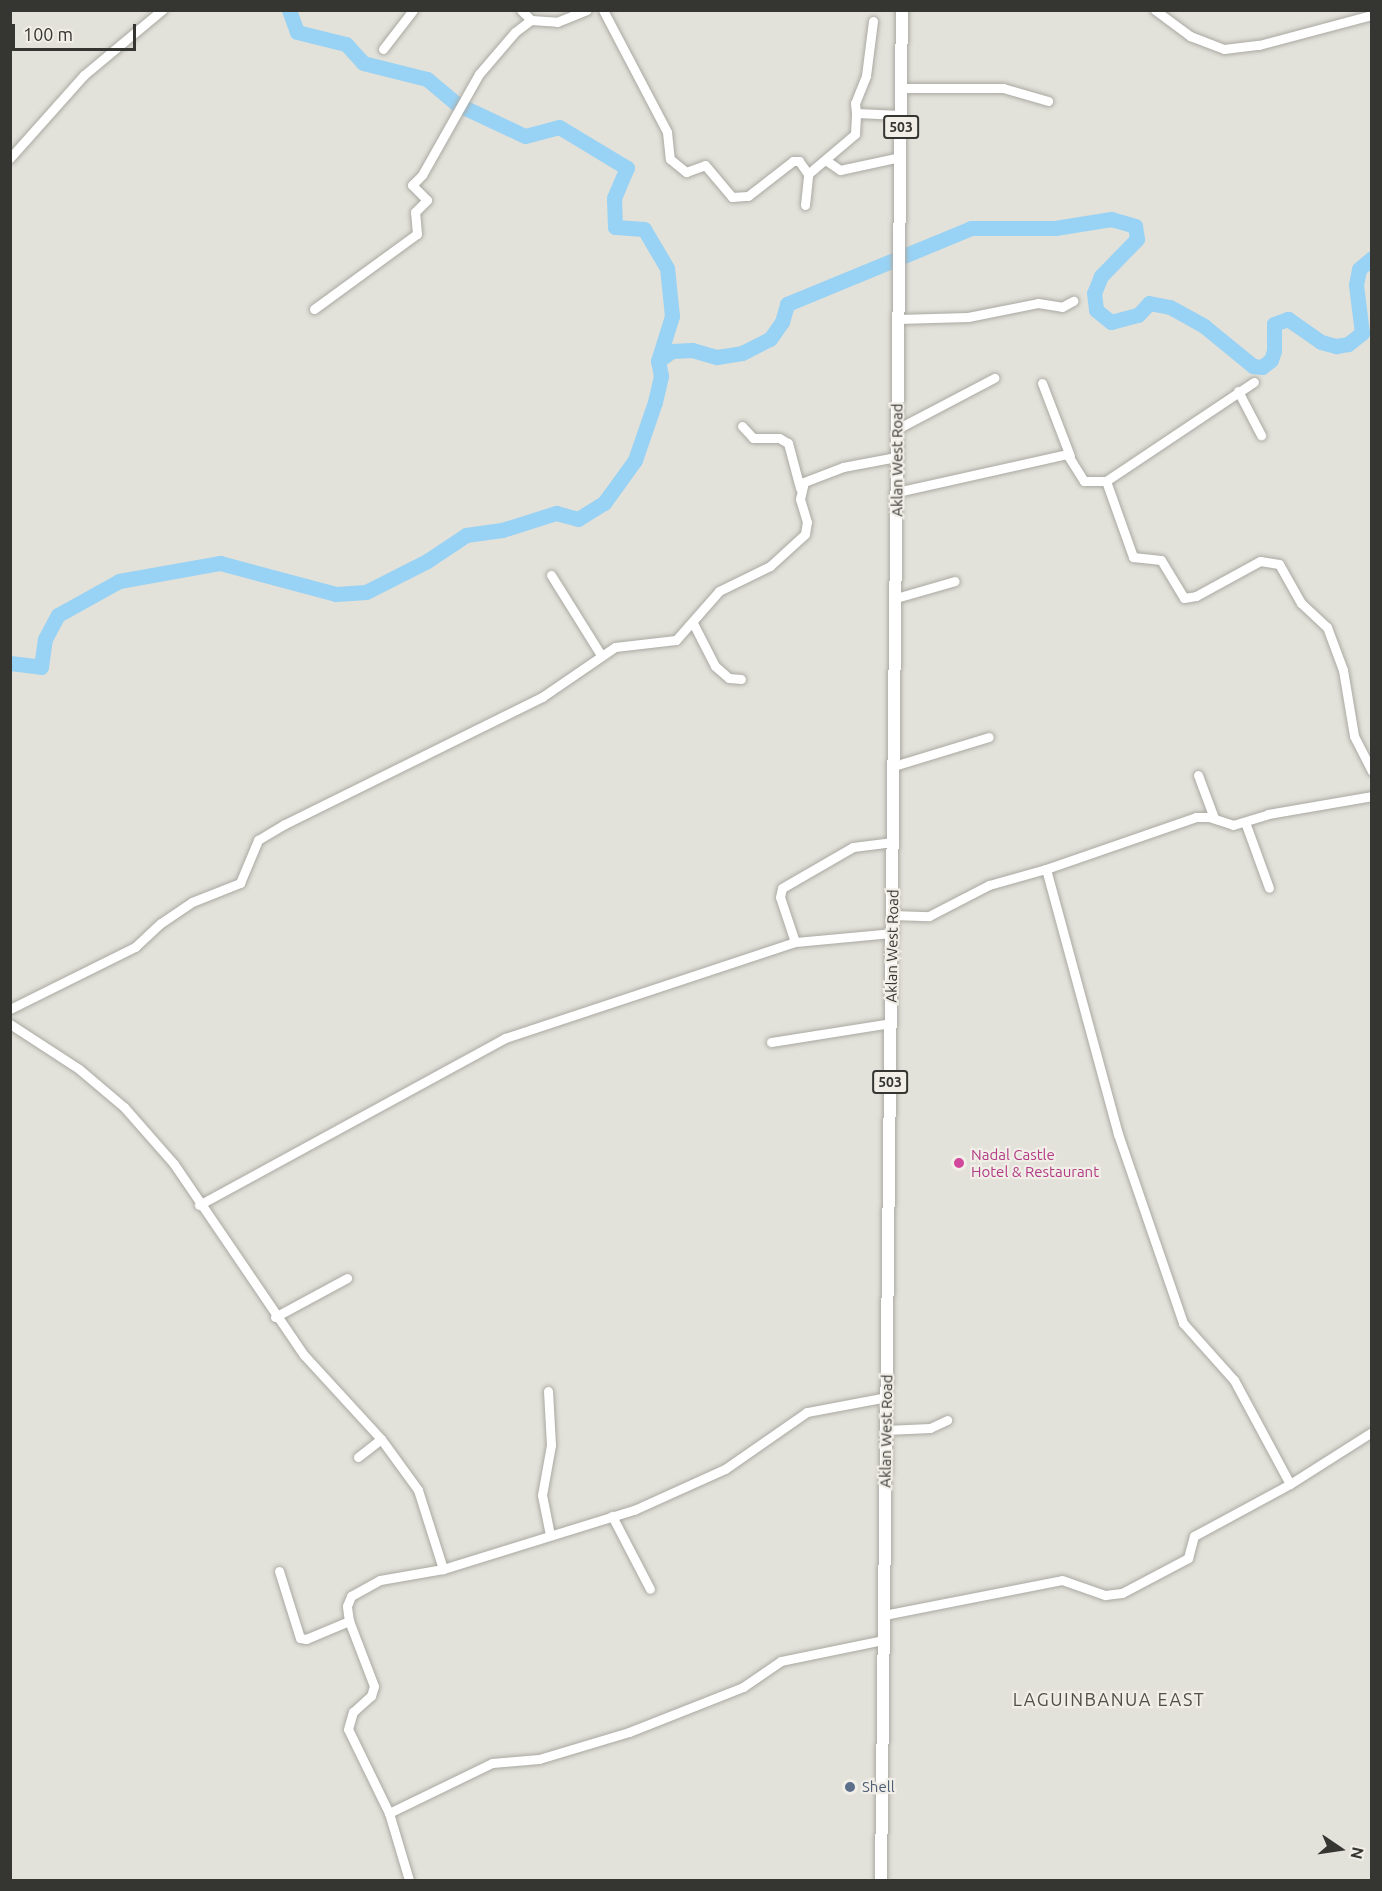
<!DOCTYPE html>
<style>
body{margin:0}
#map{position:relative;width:1382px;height:1891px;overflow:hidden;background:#e2e1da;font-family:Ubuntu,sans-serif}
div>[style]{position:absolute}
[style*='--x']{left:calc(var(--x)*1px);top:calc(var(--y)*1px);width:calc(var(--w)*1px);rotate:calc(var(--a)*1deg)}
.river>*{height:15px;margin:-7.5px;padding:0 7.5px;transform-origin:7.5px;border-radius:7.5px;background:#98d2f4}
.roads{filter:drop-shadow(0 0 2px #aaa9a2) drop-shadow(0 0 2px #aaa9a2)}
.minor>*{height:9px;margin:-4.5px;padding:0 4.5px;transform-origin:4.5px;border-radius:4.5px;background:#fff}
.major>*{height:12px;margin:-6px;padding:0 6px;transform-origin:6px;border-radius:6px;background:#fff}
.dots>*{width:16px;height:16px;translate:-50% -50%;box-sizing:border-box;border:3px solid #f0eee7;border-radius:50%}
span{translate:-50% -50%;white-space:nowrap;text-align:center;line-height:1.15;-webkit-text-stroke:4.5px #f0eee7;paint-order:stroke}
.shield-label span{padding:2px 4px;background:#f0eee7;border:2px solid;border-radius:4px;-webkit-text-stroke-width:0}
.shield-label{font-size:14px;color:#353532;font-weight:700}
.street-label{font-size:15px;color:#353532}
.hotel-label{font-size:15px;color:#b23c85}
.left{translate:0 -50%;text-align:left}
.service-label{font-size:15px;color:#4e5e75}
.quarter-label{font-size:18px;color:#4f4e48;letter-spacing:1.5px}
.frame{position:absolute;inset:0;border:12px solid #353532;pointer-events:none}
.north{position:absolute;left:1310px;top:1819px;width:60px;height:60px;-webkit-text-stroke:4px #f0eee7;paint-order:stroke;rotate:103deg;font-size:16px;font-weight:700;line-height:24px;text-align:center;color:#353532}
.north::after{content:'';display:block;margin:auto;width:21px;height:27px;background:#353532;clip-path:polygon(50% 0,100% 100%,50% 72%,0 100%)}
.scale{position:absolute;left:12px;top:24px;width:124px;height:27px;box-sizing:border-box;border:3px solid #353532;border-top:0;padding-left:8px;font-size:18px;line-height:21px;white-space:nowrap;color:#353532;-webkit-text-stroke:4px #f0eee7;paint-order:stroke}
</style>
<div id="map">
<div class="river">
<div style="--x:289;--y:10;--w:23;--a:70"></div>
<div style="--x:297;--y:32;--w:50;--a:13.8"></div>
<div style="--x:346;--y:44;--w:25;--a:48"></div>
<div style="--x:363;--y:63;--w:66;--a:14"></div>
<div style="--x:427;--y:79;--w:38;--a:40"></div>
<div style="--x:658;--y:361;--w:17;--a:-36"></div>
<div style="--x:672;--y:351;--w:20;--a:-3"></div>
<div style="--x:692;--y:350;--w:26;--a:16"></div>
<div style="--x:717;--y:357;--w:25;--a:-9"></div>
<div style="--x:742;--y:353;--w:31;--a:-27"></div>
<div style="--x:770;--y:339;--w:21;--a:-55"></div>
<div style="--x:782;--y:322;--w:19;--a:-74"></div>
<div style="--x:787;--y:304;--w:199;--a:-22.4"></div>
<div style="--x:971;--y:228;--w:84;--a:0"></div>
<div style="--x:1055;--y:228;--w:57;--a:-9.1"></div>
<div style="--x:1111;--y:219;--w:25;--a:16"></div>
<div style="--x:1135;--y:226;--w:13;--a:81"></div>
<div style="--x:1137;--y:239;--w:52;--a:134.2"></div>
<div style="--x:1101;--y:276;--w:18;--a:112"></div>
<div style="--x:1094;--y:293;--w:17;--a:83"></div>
<div style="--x:1096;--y:310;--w:19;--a:39"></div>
<div style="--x:1111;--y:322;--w:28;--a:-15"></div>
<div style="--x:1138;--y:315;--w:16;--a:-47"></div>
<div style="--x:1149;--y:303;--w:21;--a:11"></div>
<div style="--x:1170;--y:307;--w:39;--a:29"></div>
<div style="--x:1204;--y:326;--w:63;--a:39.2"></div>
<div style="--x:1253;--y:366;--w:9;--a:6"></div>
<div style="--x:1262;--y:367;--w:11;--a:-38"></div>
<div style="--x:1271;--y:360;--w:9;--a:-72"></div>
<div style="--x:1274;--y:351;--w:27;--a:-90"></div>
<div style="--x:1274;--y:324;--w:15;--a:-20"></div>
<div style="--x:1288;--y:319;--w:40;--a:34.9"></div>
<div style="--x:1321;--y:342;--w:16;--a:15"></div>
<div style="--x:1336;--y:346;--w:12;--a:-9"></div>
<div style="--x:1348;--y:344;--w:18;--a:-38"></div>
<div style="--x:1362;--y:333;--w:48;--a:-97.1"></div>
<div style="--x:1356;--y:285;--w:16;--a:-79"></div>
<div style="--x:1359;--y:269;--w:17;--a:-40"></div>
<div style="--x:10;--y:663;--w:31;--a:7"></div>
<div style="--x:41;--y:667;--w:28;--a:-82"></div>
<div style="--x:45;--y:639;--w:27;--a:-62"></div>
<div style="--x:58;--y:615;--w:70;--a:-29.1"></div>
<div style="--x:119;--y:581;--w:103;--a:-10.1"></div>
<div style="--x:220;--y:563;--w:120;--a:15"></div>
<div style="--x:336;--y:594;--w:30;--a:-4"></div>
<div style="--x:366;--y:592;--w:68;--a:-26.9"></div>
<div style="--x:427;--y:561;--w:47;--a:-33.7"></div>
<div style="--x:466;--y:535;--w:36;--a:-8"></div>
<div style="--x:502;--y:530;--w:57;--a:-17.5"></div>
<div style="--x:556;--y:513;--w:23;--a:15"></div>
<div style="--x:578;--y:519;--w:31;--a:-32"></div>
<div style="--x:604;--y:503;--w:53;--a:-54.2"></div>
<div style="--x:635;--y:460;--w:61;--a:-71"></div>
<div style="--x:655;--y:402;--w:27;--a:-77"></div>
<div style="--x:661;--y:376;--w:15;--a:-101"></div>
<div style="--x:658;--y:361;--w:47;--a:-72.7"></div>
<div style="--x:672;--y:316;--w:48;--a:-95.9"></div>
<div style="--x:667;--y:268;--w:45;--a:-120.5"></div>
<div style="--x:644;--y:229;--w:29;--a:-176"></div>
<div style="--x:615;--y:227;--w:29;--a:-92"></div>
<div style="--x:614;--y:198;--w:33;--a:-67"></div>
<div style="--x:627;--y:168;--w:79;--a:-148.9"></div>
<div style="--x:559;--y:127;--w:35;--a:165"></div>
<div style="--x:525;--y:136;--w:68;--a:-154.9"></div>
</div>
<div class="roads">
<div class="minor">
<div style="--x:521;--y:10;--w:14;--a:45"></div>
<div style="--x:603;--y:10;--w:138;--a:62.3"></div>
<div style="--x:667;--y:132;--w:27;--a:84"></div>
<div style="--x:670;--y:159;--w:21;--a:39"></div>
<div style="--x:686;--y:172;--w:20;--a:-20"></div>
<div style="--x:705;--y:165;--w:42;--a:49.8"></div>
<div style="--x:732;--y:197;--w:16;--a:-4"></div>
<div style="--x:748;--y:196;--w:57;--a:-37.9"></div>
<div style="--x:793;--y:161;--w:6;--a:0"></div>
<div style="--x:799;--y:161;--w:16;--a:55"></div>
<div style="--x:808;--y:174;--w:62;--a:-40.4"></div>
<div style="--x:855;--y:134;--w:21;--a:-87"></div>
<div style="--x:1155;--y:10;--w:44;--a:36.6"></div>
<div style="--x:1190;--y:36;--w:36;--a:21"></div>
<div style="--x:1224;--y:49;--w:35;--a:-7"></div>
<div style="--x:1259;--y:45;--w:117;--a:-14.9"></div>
<div style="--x:873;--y:21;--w:55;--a:97.3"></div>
<div style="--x:866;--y:76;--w:29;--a:112"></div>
<div style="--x:855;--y:103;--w:10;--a:84"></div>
<div style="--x:856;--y:113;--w:45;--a:2.5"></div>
<div style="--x:383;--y:49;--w:49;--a:-52.4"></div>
<div style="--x:901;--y:88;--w:102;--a:0"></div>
<div style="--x:1003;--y:88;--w:47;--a:16.1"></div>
<div style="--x:10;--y:158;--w:111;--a:-48.3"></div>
<div style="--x:84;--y:75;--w:102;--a:-39.8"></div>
<div style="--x:827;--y:161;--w:16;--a:35"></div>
<div style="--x:840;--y:170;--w:61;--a:-12.2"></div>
<div style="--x:805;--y:205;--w:31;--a:-84"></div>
<div style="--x:314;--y:309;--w:127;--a:-36.1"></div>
<div style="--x:417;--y:234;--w:22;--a:-95"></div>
<div style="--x:415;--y:212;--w:17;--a:-45"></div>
<div style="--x:427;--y:200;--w:21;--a:-135"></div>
<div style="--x:412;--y:185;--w:14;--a:-45"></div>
<div style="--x:422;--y:175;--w:116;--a:-60.6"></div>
<div style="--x:479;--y:74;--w:55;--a:-49.4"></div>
<div style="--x:515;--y:32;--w:20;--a:-37"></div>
<div style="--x:531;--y:20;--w:26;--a:4"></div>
<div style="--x:557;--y:22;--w:32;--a:-22"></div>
<div style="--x:898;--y:319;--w:70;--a:-1.6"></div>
<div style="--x:968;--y:317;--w:71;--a:-11.3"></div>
<div style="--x:1038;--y:303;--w:24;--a:9"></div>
<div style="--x:1062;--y:307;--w:13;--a:-29"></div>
<div style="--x:1042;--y:383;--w:78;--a:69"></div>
<div style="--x:1238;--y:391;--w:50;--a:62.4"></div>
<div style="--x:742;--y:426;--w:16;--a:47"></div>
<div style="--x:753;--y:438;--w:26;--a:0"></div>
<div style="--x:779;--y:438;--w:10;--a:29"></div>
<div style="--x:788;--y:443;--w:47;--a:75.1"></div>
<div style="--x:897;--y:429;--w:110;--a:-27.7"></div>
<div style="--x:1106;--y:481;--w:81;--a:70.4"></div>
<div style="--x:1133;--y:557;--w:28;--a:6"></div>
<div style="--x:1161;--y:560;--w:44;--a:58.8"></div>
<div style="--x:1184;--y:598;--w:12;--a:-9"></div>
<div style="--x:1196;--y:596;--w:73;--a:-28.7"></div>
<div style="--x:1260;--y:561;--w:19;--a:9"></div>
<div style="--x:1279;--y:564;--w:45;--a:60.6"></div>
<div style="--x:1301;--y:603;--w:35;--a:43"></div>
<div style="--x:1327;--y:627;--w:46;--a:69.6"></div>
<div style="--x:1343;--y:670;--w:67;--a:80.5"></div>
<div style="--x:1354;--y:736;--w:39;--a:63"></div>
<div style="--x:897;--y:492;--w:174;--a:-12.6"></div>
<div style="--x:1067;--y:454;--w:32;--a:58"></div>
<div style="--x:1084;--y:481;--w:22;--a:0"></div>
<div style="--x:1106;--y:481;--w:178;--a:-33.8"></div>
<div style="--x:551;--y:575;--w:94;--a:58"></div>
<div style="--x:896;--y:598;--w:61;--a:-16.1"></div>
<div style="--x:693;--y:623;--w:48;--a:62.9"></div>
<div style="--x:715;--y:666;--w:18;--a:41"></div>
<div style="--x:729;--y:678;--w:12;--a:5"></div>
<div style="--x:894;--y:766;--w:99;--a:-17"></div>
<div style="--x:1198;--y:775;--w:46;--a:69.6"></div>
<div style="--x:1245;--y:822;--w:70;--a:70"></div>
<div style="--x:1046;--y:869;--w:275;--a:74.8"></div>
<div style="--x:1118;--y:1134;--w:200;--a:71"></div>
<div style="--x:1183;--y:1323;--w:76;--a:48.2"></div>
<div style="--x:1234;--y:1380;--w:118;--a:61.7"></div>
<div style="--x:892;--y:915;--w:37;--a:2"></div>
<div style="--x:929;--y:916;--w:68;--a:-27.3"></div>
<div style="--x:989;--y:885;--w:59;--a:-15.7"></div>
<div style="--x:1046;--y:869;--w:159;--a:-19.1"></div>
<div style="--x:1196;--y:817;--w:13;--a:0"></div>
<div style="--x:1209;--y:817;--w:25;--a:18"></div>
<div style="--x:1233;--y:825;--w:37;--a:-17"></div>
<div style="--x:1268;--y:814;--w:106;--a:-9.8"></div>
<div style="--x:795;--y:942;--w:47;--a:-108.4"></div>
<div style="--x:780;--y:897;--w:9;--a:-77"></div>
<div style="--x:782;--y:888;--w:82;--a:-30"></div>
<div style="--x:853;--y:847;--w:40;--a:-7.1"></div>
<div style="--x:10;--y:1009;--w:140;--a:-26.4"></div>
<div style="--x:135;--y:947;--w:35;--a:-43"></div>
<div style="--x:161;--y:923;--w:37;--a:-34"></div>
<div style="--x:192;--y:902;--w:52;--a:-21.6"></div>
<div style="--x:240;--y:883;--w:47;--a:-67.3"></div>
<div style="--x:258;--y:840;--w:31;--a:-31"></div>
<div style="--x:285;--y:824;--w:287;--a:-26.3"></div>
<div style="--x:542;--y:697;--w:88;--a:-34.4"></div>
<div style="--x:615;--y:647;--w:61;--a:-6.5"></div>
<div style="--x:676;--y:640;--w:65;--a:-48.7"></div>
<div style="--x:719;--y:591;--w:57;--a:-26.1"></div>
<div style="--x:770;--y:566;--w:47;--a:-42.4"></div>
<div style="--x:805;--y:534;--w:12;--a:-81"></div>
<div style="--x:807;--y:522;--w:24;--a:-107"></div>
<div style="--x:800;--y:499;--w:17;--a:-77"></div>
<div style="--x:804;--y:482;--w:42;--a:-21"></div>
<div style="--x:843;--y:467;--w:54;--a:-10.7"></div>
<div style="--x:10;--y:1024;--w:82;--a:33.1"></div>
<div style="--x:79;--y:1069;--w:59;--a:40.2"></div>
<div style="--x:124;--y:1107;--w:76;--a:48.7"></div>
<div style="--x:174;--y:1164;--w:231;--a:55.8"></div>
<div style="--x:304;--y:1355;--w:114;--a:47.5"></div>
<div style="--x:381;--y:1439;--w:63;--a:54"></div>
<div style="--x:418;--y:1490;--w:83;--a:72.4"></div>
<div style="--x:771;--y:1042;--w:121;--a:-9"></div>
<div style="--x:199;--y:1205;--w:349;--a:-28.6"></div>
<div style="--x:505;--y:1038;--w:305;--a:-18.3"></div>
<div style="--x:795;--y:942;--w:97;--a:-5.3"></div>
<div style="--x:275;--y:1317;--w:82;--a:-28.4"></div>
<div style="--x:548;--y:1391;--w:54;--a:86.8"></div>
<div style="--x:551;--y:1445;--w:51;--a:100.2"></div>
<div style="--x:542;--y:1495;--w:41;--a:78.7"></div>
<div style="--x:886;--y:1430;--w:44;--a:-2.6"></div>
<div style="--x:930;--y:1428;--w:19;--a:-25"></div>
<div style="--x:358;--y:1457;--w:29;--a:-38"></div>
<div style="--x:612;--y:1516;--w:82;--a:62.5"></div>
<div style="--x:279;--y:1571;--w:70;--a:72.6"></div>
<div style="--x:300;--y:1638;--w:6;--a:9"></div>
<div style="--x:306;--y:1639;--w:47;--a:-22.7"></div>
<div style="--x:884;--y:1615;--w:181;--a:-11.1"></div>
<div style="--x:1062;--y:1580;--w:46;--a:19.2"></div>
<div style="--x:1105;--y:1595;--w:17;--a:-7"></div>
<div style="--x:1122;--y:1593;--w:75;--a:-27.9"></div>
<div style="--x:1188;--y:1558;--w:23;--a:-75"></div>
<div style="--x:1194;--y:1536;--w:109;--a:-28.4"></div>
<div style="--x:1290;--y:1484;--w:97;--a:-32.4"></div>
<div style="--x:389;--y:1813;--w:114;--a:-25.9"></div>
<div style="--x:492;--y:1763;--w:47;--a:-4.9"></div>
<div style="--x:539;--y:1759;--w:94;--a:-16.7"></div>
<div style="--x:629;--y:1732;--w:123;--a:-21.5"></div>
<div style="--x:743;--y:1687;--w:46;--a:-34.4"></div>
<div style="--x:781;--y:1661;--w:104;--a:-11.6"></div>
<div style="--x:409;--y:1880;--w:70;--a:-106.6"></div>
<div style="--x:389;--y:1813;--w:93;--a:-116"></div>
<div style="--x:348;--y:1729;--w:18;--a:-74"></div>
<div style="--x:353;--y:1712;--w:24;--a:-42"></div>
<div style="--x:371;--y:1696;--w:10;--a:-73"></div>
<div style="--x:374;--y:1686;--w:70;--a:-111"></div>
<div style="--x:349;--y:1621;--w:15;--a:-98"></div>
<div style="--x:347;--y:1606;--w:11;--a:-68"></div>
<div style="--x:351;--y:1596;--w:33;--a:-29"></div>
<div style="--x:380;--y:1580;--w:64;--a:-9.9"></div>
<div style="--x:443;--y:1569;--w:200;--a:-17.2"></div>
<div style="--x:634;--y:1510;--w:100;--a:-24.3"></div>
<div style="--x:725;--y:1469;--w:100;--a:-34.8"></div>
<div style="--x:807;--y:1412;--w:81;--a:-10.6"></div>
</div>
<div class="major">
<div style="--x:881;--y:1880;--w:1870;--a:-89.36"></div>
</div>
</div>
<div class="dots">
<div style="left:959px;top:1163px;background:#d1479c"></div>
<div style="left:850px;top:1787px;background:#5c6f8a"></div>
</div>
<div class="shield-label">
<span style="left:901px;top:127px">503</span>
<span style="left:890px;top:1082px">503</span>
</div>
<div class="street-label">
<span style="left:897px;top:460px;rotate:-90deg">Aklan West Road</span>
<span style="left:892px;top:946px;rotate:-89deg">Aklan West Road</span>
<span style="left:886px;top:1431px;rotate:-89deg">Aklan West Road</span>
</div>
<div class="hotel-label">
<span class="left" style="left:971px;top:1163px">Nadal Castle<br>Hotel &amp; Restaurant</span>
</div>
<div class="service-label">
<span class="left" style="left:862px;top:1787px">Shell</span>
</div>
<div class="quarter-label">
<span style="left:1109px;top:1699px">LAGUINBANUA EAST</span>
</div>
<div class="frame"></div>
<div class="north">N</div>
<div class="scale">100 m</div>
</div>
